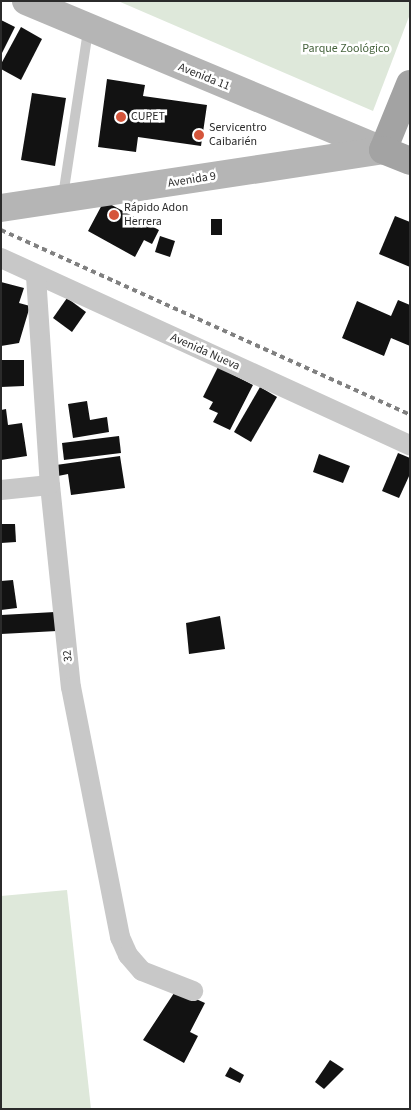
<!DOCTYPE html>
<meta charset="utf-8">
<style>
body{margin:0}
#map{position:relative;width:411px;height:1110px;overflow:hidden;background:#fff;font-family:"Source Sans 3",sans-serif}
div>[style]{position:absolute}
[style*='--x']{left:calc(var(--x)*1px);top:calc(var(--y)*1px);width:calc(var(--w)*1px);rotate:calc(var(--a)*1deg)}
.green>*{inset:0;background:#dee8da}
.building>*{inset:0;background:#121212}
.service>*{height:10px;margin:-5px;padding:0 5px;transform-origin:5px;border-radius:5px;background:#c8c8c8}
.minor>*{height:20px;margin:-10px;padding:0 10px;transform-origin:10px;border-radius:10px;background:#c8c8c8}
.secondary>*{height:28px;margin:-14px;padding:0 14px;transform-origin:14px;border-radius:14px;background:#b5b5b5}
.primary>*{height:28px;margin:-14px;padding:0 14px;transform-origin:14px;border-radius:14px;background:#a3a3a3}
.rail>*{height:4px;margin-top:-2px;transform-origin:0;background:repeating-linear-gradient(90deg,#808080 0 5px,transparent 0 9px)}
.dots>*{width:14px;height:14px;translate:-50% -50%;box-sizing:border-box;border:2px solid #fff;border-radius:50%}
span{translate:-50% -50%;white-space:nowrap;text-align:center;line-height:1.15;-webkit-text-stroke:5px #fff;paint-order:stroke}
.park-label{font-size:12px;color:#46633d}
.street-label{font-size:12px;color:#2b2b2b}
.poi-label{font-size:12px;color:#2b2b2b}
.left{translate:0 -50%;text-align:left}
.frame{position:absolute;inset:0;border:2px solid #2b2b2b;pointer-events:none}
</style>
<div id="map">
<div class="green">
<div style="clip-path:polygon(118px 1px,410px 1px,410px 14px,373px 111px)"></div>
<div style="clip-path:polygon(67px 890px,91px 1109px,1px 1109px,1px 896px)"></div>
</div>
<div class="building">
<div style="clip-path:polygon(1px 20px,15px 27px,1px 55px)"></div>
<div style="clip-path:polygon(21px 27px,42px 39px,21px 80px,1px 69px,1px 64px)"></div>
<div style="clip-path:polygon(107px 79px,145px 85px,143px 96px,207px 105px,201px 146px,138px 137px,136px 152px,98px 147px)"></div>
<div style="clip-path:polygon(32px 93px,66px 98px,55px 166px,21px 160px)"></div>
<div style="clip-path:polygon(104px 201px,159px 230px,152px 244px,144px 240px,135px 257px,88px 231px)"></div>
<div style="clip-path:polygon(395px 216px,410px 222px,410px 267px,379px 254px)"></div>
<div style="clip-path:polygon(211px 219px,222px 219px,222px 235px,211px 235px)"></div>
<div style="clip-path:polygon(160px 236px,175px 241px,170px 257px,155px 252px)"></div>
<div style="clip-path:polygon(1px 282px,24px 288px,19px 303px,30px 306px,19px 343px,1px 346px)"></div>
<div style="clip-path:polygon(67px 298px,86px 312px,72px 332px,53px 318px)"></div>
<div style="clip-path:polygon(398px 300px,410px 305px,410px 346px,391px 338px,384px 356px,342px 338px,357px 301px,391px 316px)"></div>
<div style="clip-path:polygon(1px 360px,24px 360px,24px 386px,1px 387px)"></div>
<div style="clip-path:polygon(218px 367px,253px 385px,230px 430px,213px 422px,218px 413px,209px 409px,213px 402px,203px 397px)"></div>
<div style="clip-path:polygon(260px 387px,277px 397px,251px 442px,234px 432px)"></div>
<div style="clip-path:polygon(87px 401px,90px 420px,107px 417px,109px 432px,73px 438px,68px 404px)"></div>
<div style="clip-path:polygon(6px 409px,8px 425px,22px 423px,27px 456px,1px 460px,1px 410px)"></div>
<div style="clip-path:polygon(119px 436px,121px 453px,64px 460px,62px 443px)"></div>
<div style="clip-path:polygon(398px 453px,410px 458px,410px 474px,399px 498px,382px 491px)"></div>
<div style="clip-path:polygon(319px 454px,350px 466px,343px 483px,313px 472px)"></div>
<div style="clip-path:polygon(120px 456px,125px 488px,71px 495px,68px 474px,58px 476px,56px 465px)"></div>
<div style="clip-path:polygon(1px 524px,15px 524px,16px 542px,1px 543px)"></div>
<div style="clip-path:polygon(13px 580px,17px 608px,1px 610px,1px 581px)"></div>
<div style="clip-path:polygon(55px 612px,57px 631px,1px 634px,1px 615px)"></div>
<div style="clip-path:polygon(220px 616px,225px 649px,189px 654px,186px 623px)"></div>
<div style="clip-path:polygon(176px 990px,205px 1003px,190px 1032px,198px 1036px,184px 1063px,143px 1040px)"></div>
<div style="clip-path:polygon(330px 1060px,344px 1069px,324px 1089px,315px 1082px)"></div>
<div style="clip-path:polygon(230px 1067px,244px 1075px,240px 1083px,225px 1076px)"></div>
</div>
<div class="service">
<div style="--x:63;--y:196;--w:168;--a:-81.4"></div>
</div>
<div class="minor">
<div style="--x:1;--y:258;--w:450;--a:24.6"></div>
<div style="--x:36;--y:276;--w:209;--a:86.2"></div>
<div style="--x:50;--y:485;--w:203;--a:84.1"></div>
<div style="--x:71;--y:687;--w:255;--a:78.9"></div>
<div style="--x:120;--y:937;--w:20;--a:66"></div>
<div style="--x:128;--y:955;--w:21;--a:49"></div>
<div style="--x:142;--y:971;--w:55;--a:21.4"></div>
<div style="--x:1;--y:490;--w:49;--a:-5.8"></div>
</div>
<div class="secondary">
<div style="--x:26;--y:1;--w:387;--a:22.7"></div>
<div style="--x:1;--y:208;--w:386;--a:-8.6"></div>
</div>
<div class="primary">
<div style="--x:410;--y:84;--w:71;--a:112.2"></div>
<div style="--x:383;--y:150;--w:29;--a:22"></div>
</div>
<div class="rail">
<div style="--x:1;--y:230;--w:449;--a:24.3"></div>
</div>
<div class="dots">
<div style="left:121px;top:117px;background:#d5553b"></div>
<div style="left:199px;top:135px;background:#d5553b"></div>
<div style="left:114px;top:215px;background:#d5553b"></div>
</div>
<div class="park-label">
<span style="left:346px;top:49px">Parque Zoológico</span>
</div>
<div class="street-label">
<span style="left:204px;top:77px;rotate:22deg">Avenida 11</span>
<span style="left:192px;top:180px;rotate:-9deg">Avenida 9</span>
<span style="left:205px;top:352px;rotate:24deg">Avenida Nueva</span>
<span style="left:68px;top:656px;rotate:-96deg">32</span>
</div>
<div class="poi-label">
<span class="left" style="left:131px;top:117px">CUPET</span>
<span class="left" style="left:209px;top:135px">Servicentro<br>Caibarién</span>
<span class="left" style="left:124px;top:215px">Rápido Adon<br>Herrera</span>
</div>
<div class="frame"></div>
</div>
